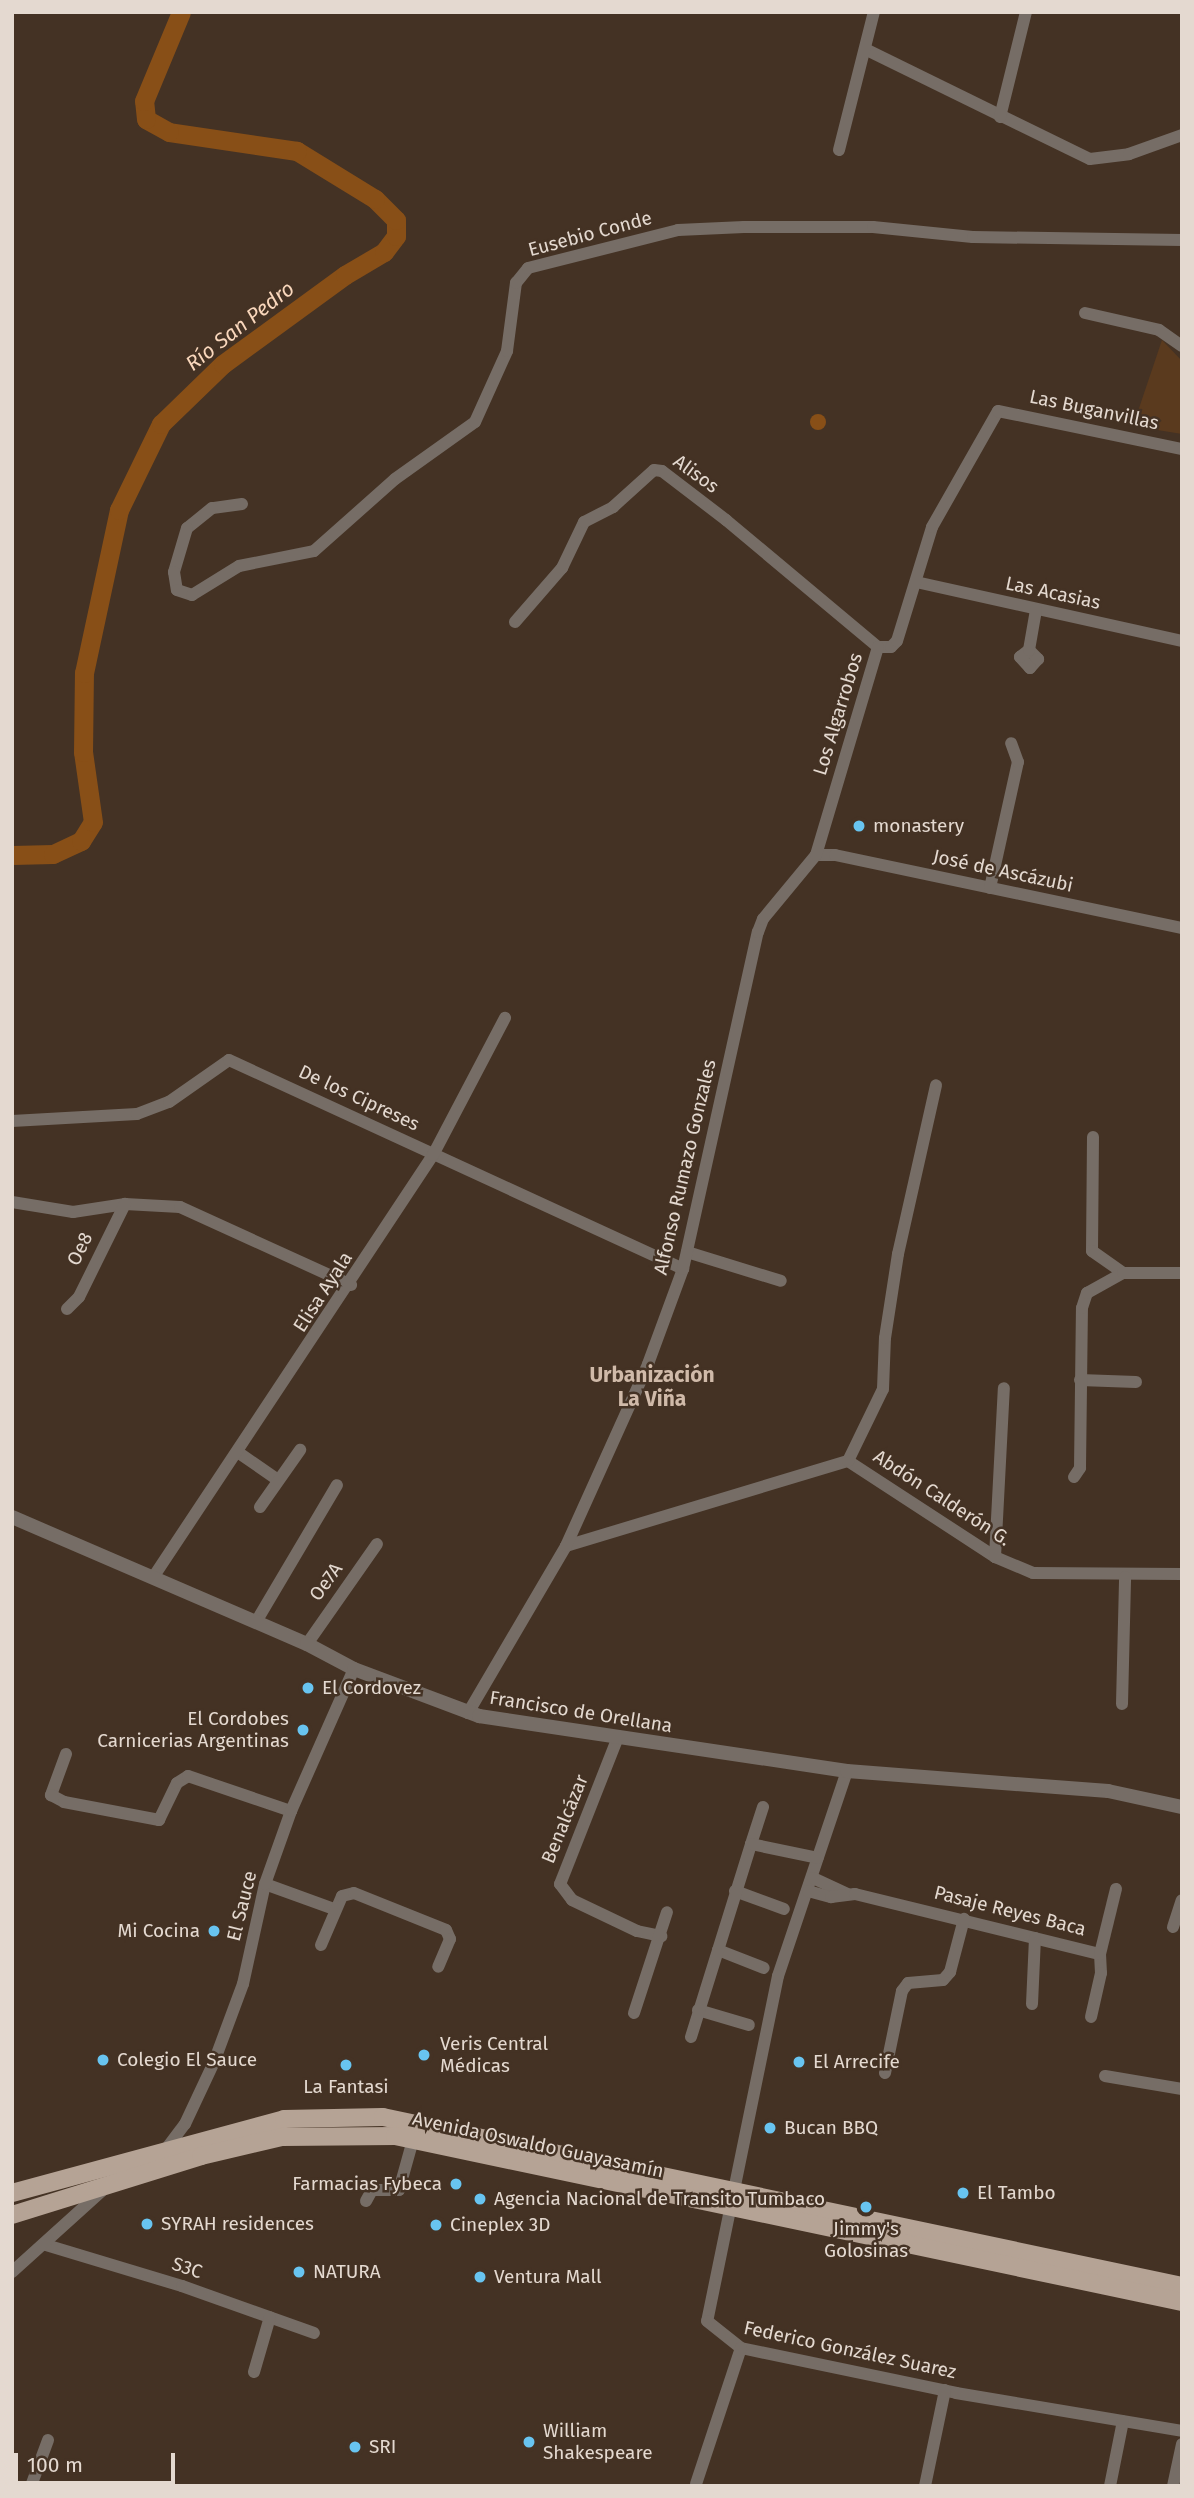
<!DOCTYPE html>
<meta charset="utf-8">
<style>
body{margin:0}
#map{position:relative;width:1194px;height:2498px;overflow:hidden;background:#443224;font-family:"Fira Sans",sans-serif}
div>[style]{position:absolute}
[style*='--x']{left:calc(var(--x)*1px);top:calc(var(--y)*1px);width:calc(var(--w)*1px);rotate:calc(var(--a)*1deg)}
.green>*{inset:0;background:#5a3a1e}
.water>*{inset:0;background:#884f17}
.round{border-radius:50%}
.river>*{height:19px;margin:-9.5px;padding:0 9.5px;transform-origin:9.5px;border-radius:9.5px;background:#884f17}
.minor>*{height:12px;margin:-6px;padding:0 6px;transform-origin:6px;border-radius:6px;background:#766d66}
.tertiary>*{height:14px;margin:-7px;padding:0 7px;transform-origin:7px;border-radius:7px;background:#766d66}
.primary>*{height:18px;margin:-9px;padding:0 9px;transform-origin:9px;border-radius:9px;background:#b5a395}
.dots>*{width:19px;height:19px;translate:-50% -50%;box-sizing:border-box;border:4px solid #443224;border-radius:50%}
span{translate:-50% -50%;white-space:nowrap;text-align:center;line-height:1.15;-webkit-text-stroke:5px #443224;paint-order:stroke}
.street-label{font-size:19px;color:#e4d9d0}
.poi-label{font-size:19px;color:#e4d9d0}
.left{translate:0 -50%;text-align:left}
.right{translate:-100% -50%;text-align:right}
.water-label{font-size:21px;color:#f9d7bc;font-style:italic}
.neighbourhood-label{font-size:21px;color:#d0baa9;font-weight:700}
.frame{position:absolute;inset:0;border:14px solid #e4d9d0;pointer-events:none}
.scale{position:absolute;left:14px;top:2453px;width:161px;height:32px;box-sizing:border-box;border:4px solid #e4d9d0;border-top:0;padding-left:9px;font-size:21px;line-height:24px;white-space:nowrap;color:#e4d9d0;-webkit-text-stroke:5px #443224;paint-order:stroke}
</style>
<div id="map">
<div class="green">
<div style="clip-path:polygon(1162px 340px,1182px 361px,1182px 434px,1133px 426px)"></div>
</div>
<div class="water">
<div class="round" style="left:810px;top:414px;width:16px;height:16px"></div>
</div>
<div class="river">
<div style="--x:12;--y:855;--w:41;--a:-1.4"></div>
<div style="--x:53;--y:854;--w:31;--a:-25"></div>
<div style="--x:81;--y:841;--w:22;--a:-58"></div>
<div style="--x:93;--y:822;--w:71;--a:-98.1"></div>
<div style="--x:83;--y:752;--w:79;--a:-89.3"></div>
<div style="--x:84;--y:673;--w:167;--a:-77.9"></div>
<div style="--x:119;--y:510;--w:96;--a:-64"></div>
<div style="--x:161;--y:424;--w:86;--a:-44.1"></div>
<div style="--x:223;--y:364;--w:151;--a:-36.1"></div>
<div style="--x:345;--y:275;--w:45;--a:-30.5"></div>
<div style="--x:384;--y:252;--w:20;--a:-53"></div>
<div style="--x:396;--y:236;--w:16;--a:-90"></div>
<div style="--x:396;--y:220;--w:30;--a:-135"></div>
<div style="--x:375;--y:199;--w:92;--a:-148.4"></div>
<div style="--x:297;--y:151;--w:129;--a:-171.6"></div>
<div style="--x:169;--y:132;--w:26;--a:-151"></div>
<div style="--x:146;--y:119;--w:18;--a:-96"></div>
<div style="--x:144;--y:101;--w:96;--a:-67.4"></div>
</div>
<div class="minor">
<div style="--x:865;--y:49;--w:250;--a:26.1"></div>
<div style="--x:1090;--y:159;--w:39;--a:-7"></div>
<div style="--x:1129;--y:154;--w:56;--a:-19.7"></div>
<div style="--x:1000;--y:117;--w:108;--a:-76.1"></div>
<div style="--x:839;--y:150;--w:142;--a:-75.8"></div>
<div style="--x:1085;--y:313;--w:76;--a:12.9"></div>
<div style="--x:1159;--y:330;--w:28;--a:35"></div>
<div style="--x:242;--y:504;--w:30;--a:172"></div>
<div style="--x:212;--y:508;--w:32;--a:141"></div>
<div style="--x:187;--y:528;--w:46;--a:106.5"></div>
<div style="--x:174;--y:572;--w:18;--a:81"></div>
<div style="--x:177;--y:590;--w:16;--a:18"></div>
<div style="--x:192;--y:595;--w:55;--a:-31.7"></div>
<div style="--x:239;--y:566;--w:76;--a:-11.3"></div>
<div style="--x:314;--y:551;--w:108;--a:-41.6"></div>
<div style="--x:395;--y:479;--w:98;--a:-35.5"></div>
<div style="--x:475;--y:422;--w:78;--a:-65.7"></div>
<div style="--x:507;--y:351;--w:69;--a:-82.5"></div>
<div style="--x:516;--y:283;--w:19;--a:-51"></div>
<div style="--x:528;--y:268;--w:155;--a:-14.2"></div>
<div style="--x:678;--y:230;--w:66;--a:-2.6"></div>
<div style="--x:744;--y:227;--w:129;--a:0"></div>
<div style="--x:873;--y:227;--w:100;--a:5.7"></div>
<div style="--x:973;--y:237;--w:209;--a:0.8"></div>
<div style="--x:916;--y:582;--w:272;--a:12.5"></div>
<div style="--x:515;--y:622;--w:72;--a:-49"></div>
<div style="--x:562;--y:568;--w:51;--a:-64.4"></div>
<div style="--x:584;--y:522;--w:33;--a:-27"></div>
<div style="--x:613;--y:507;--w:55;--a:-42.1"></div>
<div style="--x:654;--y:470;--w:8;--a:7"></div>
<div style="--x:662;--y:471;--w:81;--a:37.4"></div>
<div style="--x:726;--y:520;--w:198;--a:39.9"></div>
<div style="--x:878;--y:647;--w:13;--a:0"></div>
<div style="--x:891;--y:647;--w:8;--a:-45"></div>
<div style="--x:897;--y:641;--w:119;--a:-72.9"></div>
<div style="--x:932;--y:527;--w:133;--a:-60.4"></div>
<div style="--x:998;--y:411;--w:188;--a:11.7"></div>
<div style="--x:1029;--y:650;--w:13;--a:45"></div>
<div style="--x:1038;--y:659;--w:12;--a:132"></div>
<div style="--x:1030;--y:668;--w:15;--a:-132"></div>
<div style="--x:1020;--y:657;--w:11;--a:-38"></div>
<div style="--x:1029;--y:650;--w:41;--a:-80.1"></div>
<div style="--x:816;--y:855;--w:19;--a:0"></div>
<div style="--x:835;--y:855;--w:355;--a:11.9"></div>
<div style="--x:990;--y:888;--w:129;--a:-77.5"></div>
<div style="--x:1018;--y:762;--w:20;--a:-110"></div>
<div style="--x:12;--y:1121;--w:125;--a:-3.2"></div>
<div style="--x:137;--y:1114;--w:34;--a:-21"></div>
<div style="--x:169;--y:1102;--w:73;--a:-35"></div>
<div style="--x:229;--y:1060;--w:500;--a:24.7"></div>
<div style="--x:1093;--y:1137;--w:114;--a:90.5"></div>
<div style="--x:1092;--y:1251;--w:38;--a:35"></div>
<div style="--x:12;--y:1202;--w:62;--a:9.3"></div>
<div style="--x:73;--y:1212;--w:53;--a:-8.7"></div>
<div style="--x:125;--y:1204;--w:55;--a:3.1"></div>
<div style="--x:180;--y:1207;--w:188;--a:24.5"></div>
<div style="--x:687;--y:1252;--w:98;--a:17.1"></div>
<div style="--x:67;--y:1309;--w:17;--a:-45"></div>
<div style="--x:79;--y:1297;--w:104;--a:-63.7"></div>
<div style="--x:1080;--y:1380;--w:56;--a:2"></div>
<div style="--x:239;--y:1453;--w:47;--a:34.7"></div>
<div style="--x:848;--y:1461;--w:176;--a:33.1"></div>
<div style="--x:995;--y:1557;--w:41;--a:22.8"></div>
<div style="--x:1033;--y:1573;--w:149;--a:0.4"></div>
<div style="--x:1074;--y:1477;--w:11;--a:-56"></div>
<div style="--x:1080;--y:1468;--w:160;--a:-89.3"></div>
<div style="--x:1082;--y:1308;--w:16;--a:-72"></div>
<div style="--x:1087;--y:1293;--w:41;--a:-29.1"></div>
<div style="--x:1123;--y:1273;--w:59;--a:0"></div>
<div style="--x:260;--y:1507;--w:70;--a:-54.9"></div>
<div style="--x:566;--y:1546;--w:295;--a:-16.8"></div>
<div style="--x:848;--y:1461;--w:80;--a:-64.1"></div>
<div style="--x:883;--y:1389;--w:51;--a:-87.8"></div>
<div style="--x:885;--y:1338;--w:85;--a:-81.2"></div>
<div style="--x:898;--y:1254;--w:173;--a:-77.3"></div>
<div style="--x:995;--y:1557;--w:169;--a:-87"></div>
<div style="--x:154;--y:1576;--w:505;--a:-56.47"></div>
<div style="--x:433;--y:1155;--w:155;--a:-62.3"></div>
<div style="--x:256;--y:1622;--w:159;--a:-59.4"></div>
<div style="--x:307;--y:1644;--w:122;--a:-55"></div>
<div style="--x:1122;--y:1704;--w:127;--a:-88.6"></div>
<div style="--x:468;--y:1713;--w:194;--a:-59.6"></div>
<div style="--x:566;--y:1546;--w:200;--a:-65.7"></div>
<div style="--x:648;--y:1364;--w:101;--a:-69.8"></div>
<div style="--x:683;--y:1269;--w:345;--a:-77.5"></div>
<div style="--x:758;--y:932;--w:14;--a:-69"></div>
<div style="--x:763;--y:919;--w:83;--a:-50.4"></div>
<div style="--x:816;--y:855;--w:217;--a:-73.4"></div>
<div style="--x:618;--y:1737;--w:158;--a:111.5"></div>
<div style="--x:560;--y:1884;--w:20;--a:53"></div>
<div style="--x:572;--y:1900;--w:72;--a:25.5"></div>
<div style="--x:637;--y:1931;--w:25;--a:12"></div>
<div style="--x:66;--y:1754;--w:44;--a:110.1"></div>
<div style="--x:51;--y:1795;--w:15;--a:28"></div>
<div style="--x:64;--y:1802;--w:97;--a:10.7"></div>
<div style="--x:159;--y:1820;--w:41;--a:-64.1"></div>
<div style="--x:177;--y:1783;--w:13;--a:-32"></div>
<div style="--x:188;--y:1776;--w:109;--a:18.8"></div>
<div style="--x:847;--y:1771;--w:216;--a:108.6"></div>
<div style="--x:778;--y:1976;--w:352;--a:101.6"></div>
<div style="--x:707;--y:2321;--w:43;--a:38.5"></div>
<div style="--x:741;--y:2348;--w:220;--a:11.8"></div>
<div style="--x:956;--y:2393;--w:229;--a:9.5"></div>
<div style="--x:751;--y:1844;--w:39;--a:-72"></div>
<div style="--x:813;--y:1878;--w:38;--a:25"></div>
<div style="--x:265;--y:1884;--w:73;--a:19.9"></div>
<div style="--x:735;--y:1891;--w:52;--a:20.2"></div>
<div style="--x:808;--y:1891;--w:24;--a:15"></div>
<div style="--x:831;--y:1897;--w:24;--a:-7"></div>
<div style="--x:855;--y:1894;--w:252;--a:13.8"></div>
<div style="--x:1100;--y:1954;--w:19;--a:87"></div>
<div style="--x:1101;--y:1973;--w:45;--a:102.8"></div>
<div style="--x:1173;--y:1927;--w:28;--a:-72"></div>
<div style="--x:321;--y:1945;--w:53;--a:-66.8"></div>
<div style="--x:342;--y:1896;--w:12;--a:-14"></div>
<div style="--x:354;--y:1893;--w:99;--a:21.9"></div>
<div style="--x:446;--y:1930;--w:10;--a:66"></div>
<div style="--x:450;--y:1939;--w:30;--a:113"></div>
<div style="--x:718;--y:1950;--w:49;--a:21.4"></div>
<div style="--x:1100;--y:1954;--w:67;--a:-76.2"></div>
<div style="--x:1032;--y:2004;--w:66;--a:-87.4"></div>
<div style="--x:698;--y:2010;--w:53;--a:16.4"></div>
<div style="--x:634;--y:2013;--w:106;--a:-71.9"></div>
<div style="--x:691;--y:2037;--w:202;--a:-72.7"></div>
<div style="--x:751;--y:1844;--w:68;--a:11.8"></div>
<div style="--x:885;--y:2073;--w:84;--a:-78.3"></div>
<div style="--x:902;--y:1991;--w:10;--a:-53"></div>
<div style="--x:908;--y:1983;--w:35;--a:-5"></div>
<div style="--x:943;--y:1980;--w:11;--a:-49"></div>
<div style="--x:950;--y:1972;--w:55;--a:-75.2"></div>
<div style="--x:1105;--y:2076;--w:78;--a:9.6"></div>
<div style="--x:166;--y:2149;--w:31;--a:-53"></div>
<div style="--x:185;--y:2124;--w:68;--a:-64.9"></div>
<div style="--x:214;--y:2062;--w:83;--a:-69.6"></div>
<div style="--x:243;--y:1984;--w:102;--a:-77.6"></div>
<div style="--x:265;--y:1884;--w:77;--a:-70.4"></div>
<div style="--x:291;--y:1811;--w:155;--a:-66.1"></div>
<div style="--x:366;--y:2201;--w:13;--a:-61"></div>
<div style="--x:372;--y:2190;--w:27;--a:0"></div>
<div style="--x:399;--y:2190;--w:52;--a:-74.4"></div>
<div style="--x:46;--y:2245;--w:142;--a:16.8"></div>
<div style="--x:182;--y:2286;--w:140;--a:19.6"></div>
<div style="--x:12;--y:2272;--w:125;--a:-42.1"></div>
<div style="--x:254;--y:2372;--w:57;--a:-73.8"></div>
<div style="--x:696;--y:2484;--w:143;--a:-71.7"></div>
<div style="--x:31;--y:2486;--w:49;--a:-69.7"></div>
<div style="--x:925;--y:2486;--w:98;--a:-78.2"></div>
<div style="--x:1110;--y:2486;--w:66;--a:-78.7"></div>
<div style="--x:1173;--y:2486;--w:43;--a:-77.9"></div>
</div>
<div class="tertiary">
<div style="--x:12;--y:1517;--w:321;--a:23.3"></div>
<div style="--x:307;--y:1644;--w:53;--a:28"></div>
<div style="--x:354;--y:1669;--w:134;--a:20.6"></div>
<div style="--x:479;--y:1716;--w:372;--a:8.5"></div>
<div style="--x:847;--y:1771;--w:262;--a:4.4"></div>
<div style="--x:1108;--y:1791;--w:76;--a:12.2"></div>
</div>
<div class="primary">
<div style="--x:12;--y:2193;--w:282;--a:-15.2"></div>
<div style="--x:284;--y:2119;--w:99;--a:-1.2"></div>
<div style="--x:383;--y:2117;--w:817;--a:11.94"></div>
<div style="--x:12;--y:2215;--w:198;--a:-17.3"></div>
<div style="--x:201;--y:2156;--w:83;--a:-13.2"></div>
<div style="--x:282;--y:2137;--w:113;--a:-0.5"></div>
<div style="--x:395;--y:2136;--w:804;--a:11.91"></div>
</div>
<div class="dots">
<div style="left:859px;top:826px;background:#68c4f0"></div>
<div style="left:308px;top:1688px;background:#68c4f0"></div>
<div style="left:303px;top:1730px;background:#68c4f0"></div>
<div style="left:214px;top:1931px;background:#68c4f0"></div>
<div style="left:424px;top:2055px;background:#68c4f0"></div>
<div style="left:103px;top:2060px;background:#68c4f0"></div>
<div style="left:799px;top:2062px;background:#68c4f0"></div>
<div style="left:346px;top:2065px;background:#68c4f0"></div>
<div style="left:770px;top:2128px;background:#68c4f0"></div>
<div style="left:456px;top:2184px;background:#68c4f0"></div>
<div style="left:963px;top:2193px;background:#68c4f0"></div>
<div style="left:480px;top:2199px;background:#68c4f0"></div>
<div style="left:866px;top:2207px;background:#68c4f0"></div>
<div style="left:147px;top:2224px;background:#68c4f0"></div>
<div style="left:436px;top:2225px;background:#68c4f0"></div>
<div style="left:299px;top:2272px;background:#68c4f0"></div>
<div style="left:480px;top:2277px;background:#68c4f0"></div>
<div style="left:529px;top:2442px;background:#68c4f0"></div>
<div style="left:355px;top:2447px;background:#68c4f0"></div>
</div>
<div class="street-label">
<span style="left:590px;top:234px;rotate:-15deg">Eusebio Conde</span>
<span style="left:1094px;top:410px;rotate:12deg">Las Buganvillas</span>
<span style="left:696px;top:474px;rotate:36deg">Alisos</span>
<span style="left:1053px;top:593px;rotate:12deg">Las Acasias</span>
<span style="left:838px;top:714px;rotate:-73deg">Los Algarrobos</span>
<span style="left:1003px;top:871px;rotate:12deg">José de Ascázubi</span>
<span style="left:359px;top:1098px;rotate:25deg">De los Cipreses</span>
<span style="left:685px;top:1167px;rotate:-77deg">Alfonso Rumazo Gonzales</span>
<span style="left:80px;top:1249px;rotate:-64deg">Oe8</span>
<span style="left:323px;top:1292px;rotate:-57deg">Elisa Ayala</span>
<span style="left:942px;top:1498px;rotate:33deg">Abdón Calderón G.</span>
<span style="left:326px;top:1582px;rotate:-54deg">Oe7A</span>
<span style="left:581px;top:1712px;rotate:9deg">Francisco de Orellana</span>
<span style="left:565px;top:1819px;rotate:-68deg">Benalcázar</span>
<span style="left:242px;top:1906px;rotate:-76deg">El Sauce</span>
<span style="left:1010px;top:1911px;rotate:14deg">Pasaje Reyes Baca</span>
<span style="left:538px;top:2145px;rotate:12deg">Avenida Oswaldo Guayasamín</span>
<span style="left:187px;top:2268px;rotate:18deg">S3C</span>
<span style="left:850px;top:2350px;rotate:12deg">Federico González Suarez</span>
</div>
<div class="poi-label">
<span class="left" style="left:873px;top:826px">monastery</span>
<span class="left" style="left:322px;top:1688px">El Cordovez</span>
<span class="right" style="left:289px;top:1730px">El Cordobes<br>Carnicerias Argentinas</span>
<span class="right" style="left:200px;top:1931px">Mi Cocina</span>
<span class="left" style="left:440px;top:2055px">Veris Central<br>Médicas</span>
<span class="left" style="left:117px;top:2060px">Colegio El Sauce</span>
<span class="left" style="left:813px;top:2062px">El Arrecife</span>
<span style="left:346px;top:2087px">La Fantasi</span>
<span class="left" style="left:784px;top:2128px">Bucan BBQ</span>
<span class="right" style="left:442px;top:2184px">Farmacias Fybeca</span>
<span class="left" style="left:977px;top:2193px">El Tambo</span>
<span class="left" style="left:494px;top:2199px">Agencia Nacional de Transito Tumbaco</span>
<span class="left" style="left:161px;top:2224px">SYRAH residences</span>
<span class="left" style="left:450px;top:2225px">Cineplex 3D</span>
<span style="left:866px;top:2240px">Jimmy's<br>Golosinas</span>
<span class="left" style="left:313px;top:2272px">NATURA</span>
<span class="left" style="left:494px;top:2277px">Ventura Mall</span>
<span class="left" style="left:543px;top:2442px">William<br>Shakespeare</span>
<span class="left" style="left:369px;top:2447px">SRI</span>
</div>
<div class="water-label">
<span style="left:240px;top:326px;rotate:-38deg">Río San Pedro</span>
</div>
<div class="neighbourhood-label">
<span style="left:652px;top:1387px">Urbanización<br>La Viña</span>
</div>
<div class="frame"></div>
<div class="scale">100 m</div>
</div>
